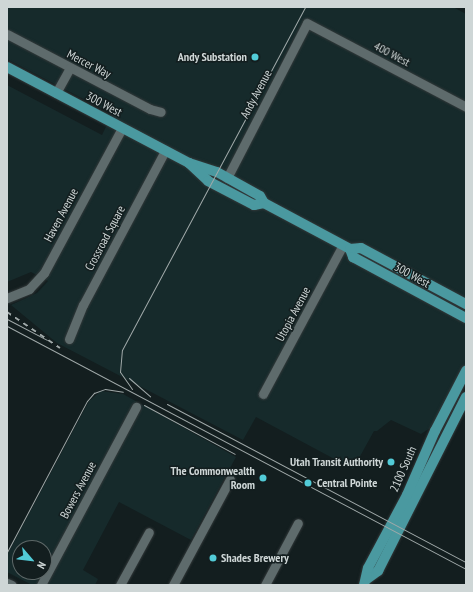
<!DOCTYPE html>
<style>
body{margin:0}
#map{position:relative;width:473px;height:592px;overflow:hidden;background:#131e1f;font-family:"PT Sans Narrow",sans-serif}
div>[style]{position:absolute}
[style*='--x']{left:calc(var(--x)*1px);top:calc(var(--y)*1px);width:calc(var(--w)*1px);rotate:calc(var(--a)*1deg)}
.built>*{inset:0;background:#162a2b}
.roads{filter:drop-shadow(0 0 1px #33393a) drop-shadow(0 0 1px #33393a)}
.minor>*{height:9px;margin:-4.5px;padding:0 4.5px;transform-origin:4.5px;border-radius:4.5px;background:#5e6b6c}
.major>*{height:10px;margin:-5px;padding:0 5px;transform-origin:5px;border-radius:5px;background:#4a99a0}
.tram>*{height:1px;margin:-0.5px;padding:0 0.5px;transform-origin:0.5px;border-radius:0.5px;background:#a0a9a9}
.rail>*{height:2px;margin-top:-1px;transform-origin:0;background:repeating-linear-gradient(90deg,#a0a9a9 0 5px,transparent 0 10px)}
.dots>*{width:11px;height:11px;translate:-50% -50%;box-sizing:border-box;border:2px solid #131e1f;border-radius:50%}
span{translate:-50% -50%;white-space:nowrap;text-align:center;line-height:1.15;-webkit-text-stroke:3px #131e1f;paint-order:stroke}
.street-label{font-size:12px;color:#ced6d6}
.poi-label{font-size:12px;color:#ced6d6;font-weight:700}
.right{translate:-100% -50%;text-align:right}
.left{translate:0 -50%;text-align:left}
.frame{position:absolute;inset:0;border:8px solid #ced6d6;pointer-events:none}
.north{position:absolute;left:12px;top:540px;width:40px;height:40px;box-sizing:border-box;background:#131e1f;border:1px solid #5e6868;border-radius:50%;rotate:118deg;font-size:11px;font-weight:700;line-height:16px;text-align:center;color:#ced6d6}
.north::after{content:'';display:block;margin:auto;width:14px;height:18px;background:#52cbd7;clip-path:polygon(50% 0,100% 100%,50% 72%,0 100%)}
</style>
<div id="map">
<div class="built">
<div style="clip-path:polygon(7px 7px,453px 7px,466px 14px,466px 363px,433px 426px,421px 434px,391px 420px,377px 431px,374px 431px,353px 469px,256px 417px,243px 440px,57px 343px,11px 305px,37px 293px,48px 281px,31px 272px,7px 282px,7px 85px,102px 135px,112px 114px,7px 59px)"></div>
<div style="clip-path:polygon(evenodd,101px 391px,123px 394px,236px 457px,191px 540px,119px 502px,83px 570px,98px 579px,95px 585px,32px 585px,7px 572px,7px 555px,89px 401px,101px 391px,20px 548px,44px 548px,44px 572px,20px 572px,20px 548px)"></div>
</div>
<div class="roads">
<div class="minor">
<div style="--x:7;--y:34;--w:161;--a:27.7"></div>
<div style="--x:150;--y:109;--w:11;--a:15"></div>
<div style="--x:56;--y:93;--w:29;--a:-61"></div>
<div style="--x:227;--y:178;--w:174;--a:-62.7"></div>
<div style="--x:307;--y:23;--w:180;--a:27.8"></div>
<div style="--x:7;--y:298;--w:24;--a:-22"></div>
<div style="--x:29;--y:289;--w:22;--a:-47"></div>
<div style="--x:44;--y:273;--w:165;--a:-61.7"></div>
<div style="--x:69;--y:339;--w:37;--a:-68"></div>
<div style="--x:83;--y:305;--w:174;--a:-62"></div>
<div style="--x:263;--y:394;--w:169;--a:-61.8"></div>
<div style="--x:7;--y:583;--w:5;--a:22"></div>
<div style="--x:41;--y:585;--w:202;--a:-61.9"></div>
<div style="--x:120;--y:585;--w:60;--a:-61.3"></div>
<div style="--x:173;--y:585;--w:120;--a:-61.7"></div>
<div style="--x:265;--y:585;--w:70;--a:-62"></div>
</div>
<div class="major">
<div style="--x:7;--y:67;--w:206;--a:27.8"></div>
<div style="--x:189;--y:163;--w:29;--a:18"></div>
<div style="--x:217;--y:172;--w:49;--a:29.2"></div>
<div style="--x:260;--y:196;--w:8;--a:60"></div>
<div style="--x:189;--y:163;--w:26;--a:43"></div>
<div style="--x:208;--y:181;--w:52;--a:27.6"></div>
<div style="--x:254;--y:205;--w:10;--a:-11"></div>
<div style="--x:264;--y:203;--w:98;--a:28.1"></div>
<div style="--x:350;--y:249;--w:11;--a:-5"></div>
<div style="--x:361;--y:248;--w:119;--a:28.1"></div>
<div style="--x:350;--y:249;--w:9;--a:69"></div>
<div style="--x:353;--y:257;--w:128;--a:28.4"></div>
<div style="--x:367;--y:579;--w:14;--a:-36"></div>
<div style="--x:378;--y:571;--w:195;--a:-63.2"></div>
<div style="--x:364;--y:585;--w:17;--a:-77"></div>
<div style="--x:368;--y:568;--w:83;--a:-61.9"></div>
<div style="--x:407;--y:495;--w:70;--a:-66.4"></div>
<div style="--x:435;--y:431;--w:68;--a:-62.7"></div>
</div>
</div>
<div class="tram">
<div style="--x:7;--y:319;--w:45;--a:27.7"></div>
<div style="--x:7;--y:326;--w:519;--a:27.9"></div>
<div style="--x:129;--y:378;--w:28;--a:41"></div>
<div style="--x:132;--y:389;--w:21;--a:-125"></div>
<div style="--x:120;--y:372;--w:22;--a:-85"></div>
<div style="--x:122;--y:350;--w:389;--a:-61.9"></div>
<div style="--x:167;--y:404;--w:338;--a:27.9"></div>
<div style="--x:144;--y:405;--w:103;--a:28.3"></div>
<div style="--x:7;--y:552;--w:171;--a:-62.1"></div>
<div style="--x:87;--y:401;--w:11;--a:-49"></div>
<div style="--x:94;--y:393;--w:12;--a:-20"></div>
<div style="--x:105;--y:389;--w:18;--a:9"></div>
</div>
<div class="rail">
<div style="--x:7;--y:312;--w:64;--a:34.2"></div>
</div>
<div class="dots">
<div style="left:255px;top:57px;background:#52cbd7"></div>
<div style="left:391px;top:462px;background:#52cbd7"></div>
<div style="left:263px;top:478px;background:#52cbd7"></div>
<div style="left:308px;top:483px;background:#52cbd7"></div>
<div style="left:213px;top:558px;background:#52cbd7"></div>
</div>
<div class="street-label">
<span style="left:392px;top:54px;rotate:28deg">400 West</span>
<span style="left:89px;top:64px;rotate:27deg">Mercer Way</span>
<span style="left:256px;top:94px;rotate:-62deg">Andy Avenue</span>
<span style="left:104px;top:104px;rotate:28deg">300 West</span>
<span style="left:61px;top:215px;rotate:-62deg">Haven Avenue</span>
<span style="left:105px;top:238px;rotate:-62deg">Crossroad Square</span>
<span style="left:412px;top:275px;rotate:29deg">300 West</span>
<span style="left:293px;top:314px;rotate:-62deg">Utopia Avenue</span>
<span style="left:403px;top:469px;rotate:-66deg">2100 South</span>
<span style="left:78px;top:490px;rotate:-62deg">Bowers Avenue</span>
</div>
<div class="poi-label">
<span class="right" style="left:247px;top:57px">Andy Substation</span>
<span class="right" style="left:383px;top:462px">Utah Transit Authority</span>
<span class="right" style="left:255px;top:478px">The Commonwealth<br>Room</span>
<span class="left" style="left:317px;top:483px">Central Pointe</span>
<span class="left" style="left:221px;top:558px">Shades Brewery</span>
</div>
<div class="frame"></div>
<div class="north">N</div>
</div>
